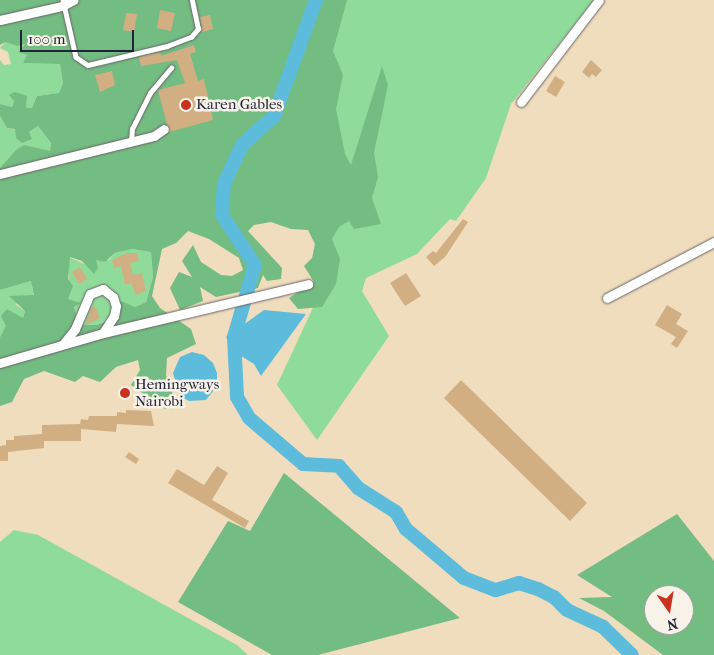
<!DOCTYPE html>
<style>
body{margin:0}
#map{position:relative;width:714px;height:655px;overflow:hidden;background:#f0ddbd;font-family:"IM FELL French Canon",serif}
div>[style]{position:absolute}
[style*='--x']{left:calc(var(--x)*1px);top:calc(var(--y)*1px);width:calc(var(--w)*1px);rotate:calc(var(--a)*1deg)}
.green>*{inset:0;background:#8fdc9a}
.forest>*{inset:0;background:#73bc82}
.water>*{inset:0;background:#5dbcdb}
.river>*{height:14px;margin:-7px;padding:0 7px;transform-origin:7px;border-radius:7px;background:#5dbcdb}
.building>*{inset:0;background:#d2af83}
.roads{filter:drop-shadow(0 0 1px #6a6368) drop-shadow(0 0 1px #6a6368)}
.service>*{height:4.5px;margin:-2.25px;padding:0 2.25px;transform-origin:2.25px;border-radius:2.25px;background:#fff}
.minor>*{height:9px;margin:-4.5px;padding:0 4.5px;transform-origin:4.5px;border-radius:4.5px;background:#fff}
.dots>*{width:14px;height:14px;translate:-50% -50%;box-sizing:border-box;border:2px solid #f7f3e8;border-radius:50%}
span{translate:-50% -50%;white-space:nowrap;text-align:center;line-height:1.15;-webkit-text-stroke:5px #f7f3e8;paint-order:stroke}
.poi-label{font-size:15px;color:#22223b}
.left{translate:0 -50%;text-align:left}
.north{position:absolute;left:644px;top:585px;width:50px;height:50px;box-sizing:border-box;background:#f7f3e8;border:1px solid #a29fa3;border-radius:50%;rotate:167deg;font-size:14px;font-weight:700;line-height:20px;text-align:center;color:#22223b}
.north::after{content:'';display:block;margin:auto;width:18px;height:22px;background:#c8321e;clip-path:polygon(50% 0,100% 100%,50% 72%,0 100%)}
.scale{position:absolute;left:20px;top:30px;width:114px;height:22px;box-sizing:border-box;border:2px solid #22223b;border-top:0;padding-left:6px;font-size:15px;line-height:18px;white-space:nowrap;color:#22223b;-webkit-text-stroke:4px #f7f3e8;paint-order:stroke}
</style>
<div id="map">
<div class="green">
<div style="clip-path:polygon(324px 0,594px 0,511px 104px,486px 178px,456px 221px,450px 219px,417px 254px,366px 278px,362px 291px,389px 336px,317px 440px,277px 385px,330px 271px)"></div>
<div style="clip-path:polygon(5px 42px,17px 46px,25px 43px,19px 52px,28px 55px,23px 63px,60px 64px,63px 83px,59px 93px,37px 96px,32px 108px,26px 108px,14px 101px,12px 107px,0 104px,0 60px,4px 65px,11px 64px,8px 52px,0 48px)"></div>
<div style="clip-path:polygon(0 116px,7px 128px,29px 132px,38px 126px,51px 143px,50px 151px,15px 151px,0 168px)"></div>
<div style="clip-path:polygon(132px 249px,151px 252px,153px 277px,146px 302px,96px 325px,80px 325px,74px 307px,80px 303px,68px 300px,69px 257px,91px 267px,95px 260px,109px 260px,115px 253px)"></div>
<div style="clip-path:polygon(31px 281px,34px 296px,15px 304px,25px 311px,23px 318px,6px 326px,0 337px,0 290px)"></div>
<div style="clip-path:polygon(14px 530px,38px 535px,237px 645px,248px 655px,0 655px,0 542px)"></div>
</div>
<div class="forest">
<div style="clip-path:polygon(evenodd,0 0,347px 0,333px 51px,343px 75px,336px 109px,345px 154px,351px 165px,382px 66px,388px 85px,374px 153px,378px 177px,372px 198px,381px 224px,354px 229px,349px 221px,339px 227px,332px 239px,340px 259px,336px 284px,322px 307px,298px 309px,289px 298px,314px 282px,304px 266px,312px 258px,315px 244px,308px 230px,291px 229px,271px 222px,254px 225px,248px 231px,282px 268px,281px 279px,267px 281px,263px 275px,258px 288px,216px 297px,200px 287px,203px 301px,180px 310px,170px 288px,179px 272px,192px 277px,182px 261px,193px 245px,201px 262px,221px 275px,232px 276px,243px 270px,239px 258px,209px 239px,188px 231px,176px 243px,162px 249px,152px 296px,160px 308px,191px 329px,196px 344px,167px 358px,166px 375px,175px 400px,165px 409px,131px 385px,140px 370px,138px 360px,116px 367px,100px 382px,83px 376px,75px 382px,44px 371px,24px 379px,12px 402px,0 406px,0 337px,6px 326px,1px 316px,7px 309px,23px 318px,25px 311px,9px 296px,34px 295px,31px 281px,0 290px,0 168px,15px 151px,24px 145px,50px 151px,51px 143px,38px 126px,29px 132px,32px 139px,22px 143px,16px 138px,15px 129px,7px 128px,0 116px,0 104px,12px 107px,14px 101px,9px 95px,15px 92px,27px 96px,26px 108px,32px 108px,37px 96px,59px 93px,63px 83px,60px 64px,23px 63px,27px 55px,18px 52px,25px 44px,17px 46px,5px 42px,0 45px,0 0,132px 249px,151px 252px,153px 277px,146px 302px,135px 307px,121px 301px,118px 317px,96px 325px,80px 325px,74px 307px,81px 303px,68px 299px,73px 286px,68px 279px,70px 257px,82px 261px,94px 274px,98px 268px,96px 260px,105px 262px,115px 253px,132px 249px)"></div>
<div style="clip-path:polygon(284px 473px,460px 618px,318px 655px,272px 655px,178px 602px,228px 521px,250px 531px)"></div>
<div style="clip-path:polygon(evenodd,677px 514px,714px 561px,714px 655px,663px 655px,604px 611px,579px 598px,612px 597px,577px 575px,677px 514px,654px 595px,684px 595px,684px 625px,654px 625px,654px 595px)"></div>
</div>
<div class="water">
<div style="clip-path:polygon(264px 310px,306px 314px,261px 376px,254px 364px,233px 351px,226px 337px)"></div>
<div style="clip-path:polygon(192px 352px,204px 355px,213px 363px,217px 373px,217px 386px,206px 400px,189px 401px,180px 396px,173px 373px,180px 357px)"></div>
</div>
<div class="river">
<div style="--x:316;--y:0;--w:123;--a:109.9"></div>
<div style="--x:274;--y:116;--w:43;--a:137.8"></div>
<div style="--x:242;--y:145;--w:43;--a:114.8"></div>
<div style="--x:224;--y:184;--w:31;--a:94"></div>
<div style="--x:222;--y:215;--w:60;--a:56.6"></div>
<div style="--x:255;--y:265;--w:75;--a:106.3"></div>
<div style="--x:234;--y:337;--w:60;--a:87.1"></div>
<div style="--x:237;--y:397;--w:24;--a:60"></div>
<div style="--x:249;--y:418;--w:71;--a:40.4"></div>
<div style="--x:303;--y:464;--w:36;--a:3"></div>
<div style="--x:339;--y:466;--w:29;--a:49"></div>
<div style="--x:358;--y:488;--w:45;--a:32.3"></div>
<div style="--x:396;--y:512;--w:20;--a:60"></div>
<div style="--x:406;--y:529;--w:76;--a:40.2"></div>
<div style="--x:464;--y:578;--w:34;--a:21"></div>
<div style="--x:496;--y:590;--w:24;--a:-17"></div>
<div style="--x:519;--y:583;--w:20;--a:18"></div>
<div style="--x:538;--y:589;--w:18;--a:27"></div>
<div style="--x:554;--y:597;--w:18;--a:45"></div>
<div style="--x:567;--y:610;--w:40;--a:25"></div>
<div style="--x:603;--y:627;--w:40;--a:44"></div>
</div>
<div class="building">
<div style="clip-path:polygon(160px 10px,175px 13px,171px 31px,157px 28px)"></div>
<div style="clip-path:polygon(126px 13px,137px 14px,134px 32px,123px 30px)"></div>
<div style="clip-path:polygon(210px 15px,213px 29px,202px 32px,200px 17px)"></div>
<div style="clip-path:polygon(194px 45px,196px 52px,190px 54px,198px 81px,204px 79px,213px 120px,169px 132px,158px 90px,185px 83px,177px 60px,141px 66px,139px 57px,160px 52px,161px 56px)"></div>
<div style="clip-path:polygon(591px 60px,602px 70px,596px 77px,592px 74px,589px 78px,582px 72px)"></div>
<div style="clip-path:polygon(112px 71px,115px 85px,100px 92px,95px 75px)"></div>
<div style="clip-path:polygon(555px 76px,565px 82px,556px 97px,546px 91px)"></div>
<div style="clip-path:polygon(463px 219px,468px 222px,445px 257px,434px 266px,426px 257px,433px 251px,436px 253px)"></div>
<div style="clip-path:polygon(127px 253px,137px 253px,139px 261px,130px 263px,133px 275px,142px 273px,146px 291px,136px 295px,131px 283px,125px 285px,121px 266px,114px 268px,112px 260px)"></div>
<div style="clip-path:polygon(80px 267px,87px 279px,79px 284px,72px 272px)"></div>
<div style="clip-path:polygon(406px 273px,421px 296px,405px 306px,390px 283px)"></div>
<div style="clip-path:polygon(667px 305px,682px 314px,676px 324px,688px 331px,677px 348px,671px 344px,676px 337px,655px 325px)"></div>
<div style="clip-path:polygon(95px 306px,100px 318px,86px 325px,91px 308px)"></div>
<div style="clip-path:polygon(461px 380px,587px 503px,570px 521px,444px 398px)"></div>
<div style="clip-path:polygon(126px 410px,151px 411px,154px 426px,117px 424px,116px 432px,81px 429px,81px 441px,44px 441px,44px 448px,8px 452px,8px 461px,0 461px,0 446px,6px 445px,6px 440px,14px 440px,14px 436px,42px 434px,42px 425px,80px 424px,81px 419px,88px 420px,89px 416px,117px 416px,117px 412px,126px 413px)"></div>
<div style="clip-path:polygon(129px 452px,139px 459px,136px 464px,125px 457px)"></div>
<div style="clip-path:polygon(217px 466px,228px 473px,212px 500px,249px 521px,245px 528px,168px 483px,177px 469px,204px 485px)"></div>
</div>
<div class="roads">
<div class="service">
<div style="--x:63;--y:0;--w:58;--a:77.2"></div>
<div style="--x:76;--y:57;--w:14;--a:34"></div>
<div style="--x:88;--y:65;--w:81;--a:-13.5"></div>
<div style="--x:167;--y:46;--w:26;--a:-21"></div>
<div style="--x:191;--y:37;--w:11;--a:-49"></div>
<div style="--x:198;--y:29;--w:30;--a:-102"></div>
<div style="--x:131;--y:142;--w:13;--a:-86"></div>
<div style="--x:132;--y:129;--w:40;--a:-63.4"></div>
<div style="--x:150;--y:93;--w:33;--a:-50"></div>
</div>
<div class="minor">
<div style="--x:0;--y:20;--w:64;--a:-12.7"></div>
<div style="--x:62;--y:6;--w:13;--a:-27"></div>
<div style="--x:521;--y:102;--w:128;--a:-52.6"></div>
<div style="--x:0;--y:174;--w:159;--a:-13.9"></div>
<div style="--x:154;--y:136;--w:12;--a:-35"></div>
<div style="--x:607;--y:298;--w:121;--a:-27.6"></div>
<div style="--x:63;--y:344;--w:19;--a:-51"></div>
<div style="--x:75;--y:329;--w:38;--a:-67"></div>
<div style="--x:90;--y:294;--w:14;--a:-21"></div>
<div style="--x:103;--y:289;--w:13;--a:39"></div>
<div style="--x:113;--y:297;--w:9;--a:72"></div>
<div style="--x:116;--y:306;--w:10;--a:101"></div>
<div style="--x:114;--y:316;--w:20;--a:123"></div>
<div style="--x:0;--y:363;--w:107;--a:-16.2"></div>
<div style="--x:103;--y:333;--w:211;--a:-13.4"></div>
</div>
</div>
<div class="dots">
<div style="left:186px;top:105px;background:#c8321e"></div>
<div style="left:125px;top:393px;background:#c8321e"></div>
</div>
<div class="poi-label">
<span class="left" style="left:196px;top:105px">Karen Gables</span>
<span class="left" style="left:135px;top:393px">Hemingways<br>Nairobi</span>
</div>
<div class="north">N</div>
<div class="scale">100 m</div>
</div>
